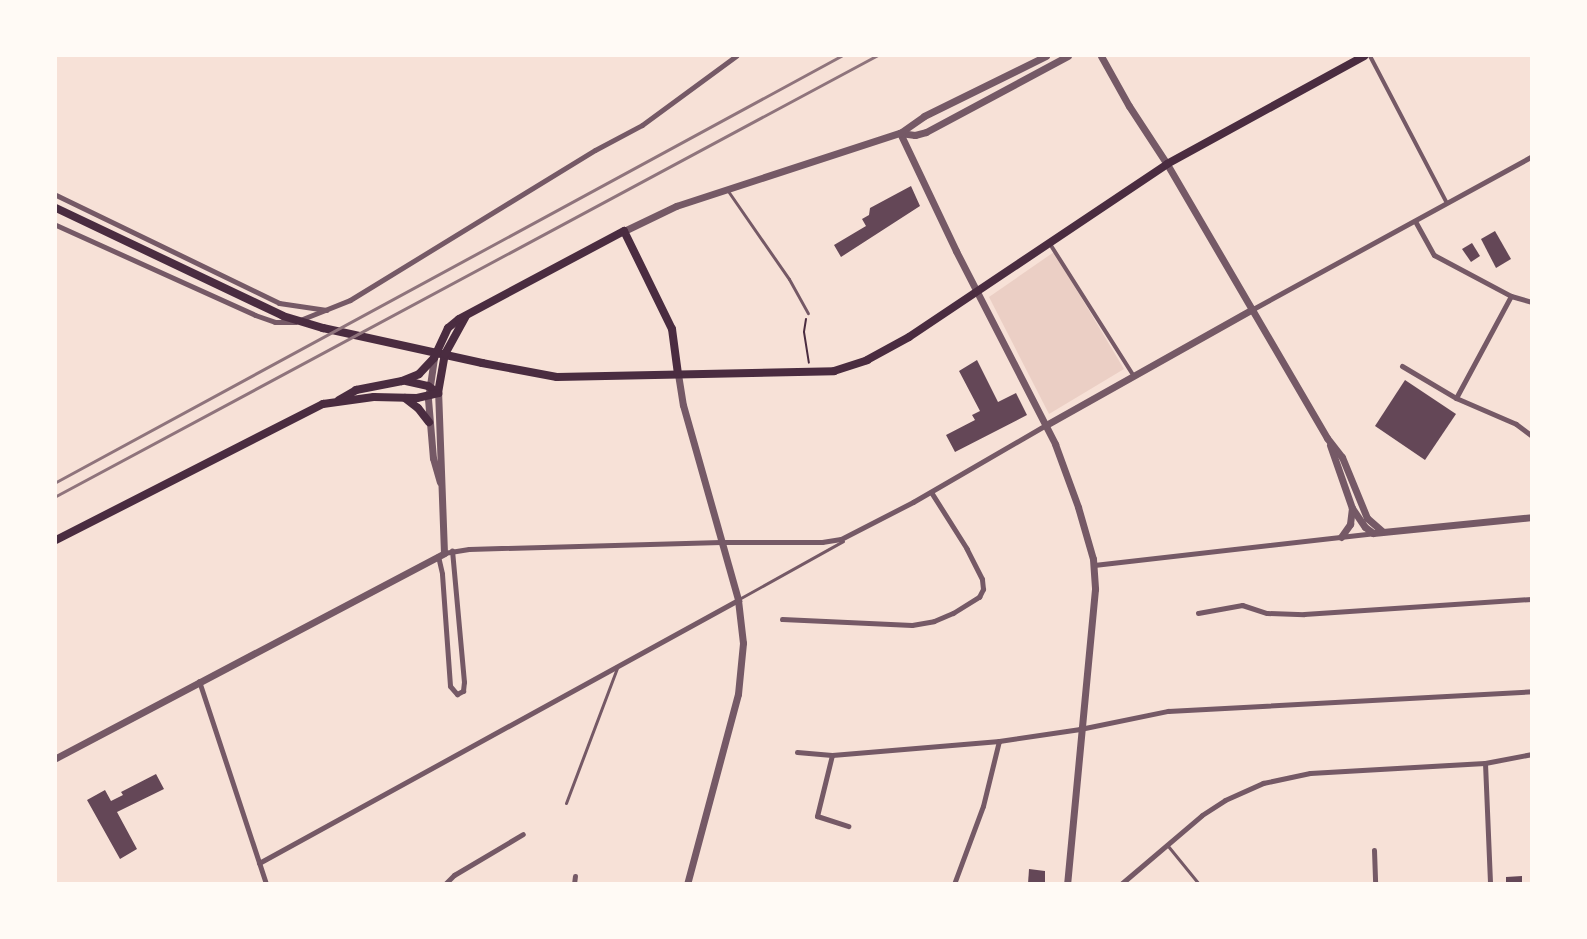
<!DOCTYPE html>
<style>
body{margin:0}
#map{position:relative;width:1587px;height:939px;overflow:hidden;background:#f7e1d7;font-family:Mulish,sans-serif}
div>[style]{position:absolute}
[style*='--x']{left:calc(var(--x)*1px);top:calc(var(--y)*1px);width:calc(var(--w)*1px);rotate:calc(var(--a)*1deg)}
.green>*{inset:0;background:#ebcfc5}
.building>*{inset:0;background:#644757}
.path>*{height:2px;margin:-1px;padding:0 1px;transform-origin:1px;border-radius:1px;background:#4a2c40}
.service>*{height:3px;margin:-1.5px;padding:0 1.5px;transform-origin:1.5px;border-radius:1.5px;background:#755966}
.pedestrian>*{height:4px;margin:-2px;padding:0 2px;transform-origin:2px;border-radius:2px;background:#755966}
.minor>*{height:5px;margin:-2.5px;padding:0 2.5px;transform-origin:2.5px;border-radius:2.5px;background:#755966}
.tertiary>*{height:7px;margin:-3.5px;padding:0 3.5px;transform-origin:3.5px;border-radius:3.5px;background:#755966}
.secondary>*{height:8px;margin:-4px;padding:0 4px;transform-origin:4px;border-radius:4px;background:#4a2c40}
.rail>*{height:3px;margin:-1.5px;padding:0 1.5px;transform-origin:1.5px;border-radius:1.5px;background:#8f747c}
span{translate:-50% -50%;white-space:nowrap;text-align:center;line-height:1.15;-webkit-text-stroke:4.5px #fffaf5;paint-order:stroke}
.frame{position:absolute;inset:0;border:57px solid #fffaf5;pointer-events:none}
</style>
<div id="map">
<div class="green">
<div style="clip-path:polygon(1054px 252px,1124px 369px,1049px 414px,989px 297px)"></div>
</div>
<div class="building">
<div style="clip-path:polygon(911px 186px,920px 206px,841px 257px,834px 245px,866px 226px,862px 219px,869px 215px,870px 208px)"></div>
<div style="clip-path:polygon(1495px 231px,1511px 259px,1496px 268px,1481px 239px)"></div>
<div style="clip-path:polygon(1472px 243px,1480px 256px,1471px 262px,1462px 249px)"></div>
<div style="clip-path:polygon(977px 360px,998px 402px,1016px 393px,1027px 415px,955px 452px,946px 435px,975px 420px,972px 415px,980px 411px,959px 371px)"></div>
<div style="clip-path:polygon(1405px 380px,1456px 414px,1425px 460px,1375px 426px)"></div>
<div style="clip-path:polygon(156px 774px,164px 789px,117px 812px,137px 849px,120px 859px,87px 800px,105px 790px,111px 801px,123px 795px,121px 792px)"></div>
<div style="clip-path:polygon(1029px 869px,1045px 871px,1045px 884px,1028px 884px)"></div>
<div style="clip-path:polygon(1522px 876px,1522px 884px,1506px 884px,1506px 877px)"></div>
</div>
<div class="path">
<div style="--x:806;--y:319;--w:13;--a:99"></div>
<div style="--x:804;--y:332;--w:31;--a:81"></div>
</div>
<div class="service">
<div style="--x:728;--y:191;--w:107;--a:55.3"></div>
<div style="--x:789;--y:279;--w:39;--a:61"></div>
<div style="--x:739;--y:599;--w:119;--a:-29.1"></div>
<div style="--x:566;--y:803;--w:144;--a:-69.3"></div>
<div style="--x:1168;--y:846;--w:49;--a:50.8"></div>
</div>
<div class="pedestrian">
<div style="--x:1370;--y:56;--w:166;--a:62.4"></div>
<div style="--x:1050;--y:244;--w:155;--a:57.6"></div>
</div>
<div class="minor">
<div style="--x:56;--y:195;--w:248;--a:25.8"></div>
<div style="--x:279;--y:303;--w:48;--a:8.5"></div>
<div style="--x:1415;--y:221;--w:39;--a:61"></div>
<div style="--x:1434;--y:255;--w:87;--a:28"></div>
<div style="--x:1511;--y:296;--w:22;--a:16"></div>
<div style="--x:56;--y:225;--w:218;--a:24.3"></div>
<div style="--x:255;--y:315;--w:21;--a:19"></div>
<div style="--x:275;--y:322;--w:20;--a:0"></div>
<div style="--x:295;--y:322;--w:59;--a:-21.8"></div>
<div style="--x:350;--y:300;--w:287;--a:-31.5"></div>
<div style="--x:595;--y:150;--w:53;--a:-28"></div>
<div style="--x:642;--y:125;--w:117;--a:-36.3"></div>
<div style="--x:1253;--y:309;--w:318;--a:-28.7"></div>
<div style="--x:1402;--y:366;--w:63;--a:30.7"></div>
<div style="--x:1456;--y:398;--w:65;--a:23.4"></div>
<div style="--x:1516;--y:424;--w:20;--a:37"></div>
<div style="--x:1456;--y:398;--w:116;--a:-61.7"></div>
<div style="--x:444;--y:553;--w:25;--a:-9"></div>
<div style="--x:469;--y:549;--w:252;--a:-1.6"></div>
<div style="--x:721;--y:542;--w:101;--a:0"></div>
<div style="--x:822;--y:542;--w:19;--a:-9"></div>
<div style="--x:841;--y:539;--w:81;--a:-27.2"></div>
<div style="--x:913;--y:502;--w:154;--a:-30.1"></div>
<div style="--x:438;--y:556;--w:18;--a:77"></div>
<div style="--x:442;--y:574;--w:112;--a:85.9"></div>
<div style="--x:450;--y:686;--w:11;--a:49"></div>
<div style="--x:457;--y:694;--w:7;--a:-27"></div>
<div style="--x:463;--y:691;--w:9;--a:-84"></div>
<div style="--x:464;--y:682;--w:132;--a:-95.2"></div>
<div style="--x:1094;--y:565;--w:281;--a:-6.5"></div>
<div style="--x:1198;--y:613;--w:45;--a:-10.3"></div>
<div style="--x:1242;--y:605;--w:26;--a:18"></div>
<div style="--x:1267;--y:613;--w:37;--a:2"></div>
<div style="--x:1304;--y:614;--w:228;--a:-3.8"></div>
<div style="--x:782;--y:619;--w:130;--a:2.6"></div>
<div style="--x:912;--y:625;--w:22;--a:-10"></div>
<div style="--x:934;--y:621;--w:21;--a:-23"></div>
<div style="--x:953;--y:613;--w:31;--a:-32"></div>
<div style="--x:979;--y:597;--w:9;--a:-63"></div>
<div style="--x:983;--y:589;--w:10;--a:-96"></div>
<div style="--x:982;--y:579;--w:34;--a:-117"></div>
<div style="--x:967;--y:549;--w:67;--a:-122.3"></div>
<div style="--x:199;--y:681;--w:214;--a:71.7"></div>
<div style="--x:797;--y:752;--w:35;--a:5"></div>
<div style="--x:832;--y:755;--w:168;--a:-4.8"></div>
<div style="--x:999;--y:741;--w:82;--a:-8.4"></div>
<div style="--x:1080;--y:729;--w:90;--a:-11.6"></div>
<div style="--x:1168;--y:711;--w:365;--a:-3.1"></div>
<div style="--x:832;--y:755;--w:63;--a:103.8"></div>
<div style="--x:817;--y:816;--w:33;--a:18"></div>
<div style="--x:1485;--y:763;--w:121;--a:87.6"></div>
<div style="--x:1374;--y:850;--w:34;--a:88"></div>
<div style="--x:259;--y:863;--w:546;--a:-28.77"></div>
<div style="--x:445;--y:884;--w:13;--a:-45"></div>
<div style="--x:454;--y:875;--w:80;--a:-30.7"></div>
<div style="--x:574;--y:884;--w:8;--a:-83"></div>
<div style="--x:954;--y:884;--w:83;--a:-69.6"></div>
<div style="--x:983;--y:806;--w:67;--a:-76.2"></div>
<div style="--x:1121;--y:884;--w:106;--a:-40.4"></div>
<div style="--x:1202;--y:815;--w:27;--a:-33"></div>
<div style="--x:1225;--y:800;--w:42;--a:-24.1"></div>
<div style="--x:1263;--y:783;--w:48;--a:-12"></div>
<div style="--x:1310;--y:773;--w:175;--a:-3.3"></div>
<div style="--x:1485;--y:763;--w:48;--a:-10.8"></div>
</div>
<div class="tertiary">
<div style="--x:1101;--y:56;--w:57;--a:60.8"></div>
<div style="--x:1129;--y:106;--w:69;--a:56.8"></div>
<div style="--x:1167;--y:164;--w:317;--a:59.7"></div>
<div style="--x:1327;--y:438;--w:24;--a:52"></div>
<div style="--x:1342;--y:457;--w:66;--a:67.7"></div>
<div style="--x:1367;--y:518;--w:20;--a:41"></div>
<div style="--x:900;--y:133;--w:131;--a:64.6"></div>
<div style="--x:956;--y:251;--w:217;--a:62.8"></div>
<div style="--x:1055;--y:444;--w:67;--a:69.9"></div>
<div style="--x:1078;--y:507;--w:54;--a:73.9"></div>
<div style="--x:1093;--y:559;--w:30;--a:86"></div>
<div style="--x:1095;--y:589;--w:296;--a:95.4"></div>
<div style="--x:900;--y:133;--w:15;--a:8"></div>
<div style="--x:915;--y:135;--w:11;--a:-15"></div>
<div style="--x:926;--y:132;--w:161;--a:-28.2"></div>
<div style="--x:624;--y:231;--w:58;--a:-25.7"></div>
<div style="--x:676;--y:206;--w:236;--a:-18.1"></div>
<div style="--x:900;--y:133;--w:29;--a:-35"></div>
<div style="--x:924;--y:116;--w:136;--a:-26.2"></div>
<div style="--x:434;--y:358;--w:41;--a:98.3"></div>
<div style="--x:428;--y:399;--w:59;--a:85.2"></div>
<div style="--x:433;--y:458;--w:25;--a:74"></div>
<div style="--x:678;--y:374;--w:31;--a:81"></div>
<div style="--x:683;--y:405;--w:203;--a:74.2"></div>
<div style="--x:738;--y:600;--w:43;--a:83.4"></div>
<div style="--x:743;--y:643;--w:51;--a:95.6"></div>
<div style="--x:738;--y:694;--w:197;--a:105"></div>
<div style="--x:1046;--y:425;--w:237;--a:-29.3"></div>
<div style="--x:1330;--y:445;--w:67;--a:70.8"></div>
<div style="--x:1352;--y:508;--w:23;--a:56"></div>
<div style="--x:1365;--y:527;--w:10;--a:37"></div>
<div style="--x:1373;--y:533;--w:160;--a:-5.7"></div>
<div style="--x:1341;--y:537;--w:16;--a:-55"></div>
<div style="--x:1350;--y:524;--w:16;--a:-83"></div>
<div style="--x:56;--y:758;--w:439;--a:-27.8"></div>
<div style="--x:444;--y:553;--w:160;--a:-92.1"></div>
</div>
<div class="secondary">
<div style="--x:56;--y:208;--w:251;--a:25.4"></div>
<div style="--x:283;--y:316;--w:42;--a:16.7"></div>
<div style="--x:323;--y:328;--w:163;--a:12.4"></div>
<div style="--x:482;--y:363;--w:76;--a:10.6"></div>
<div style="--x:557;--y:377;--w:277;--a:-1.2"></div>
<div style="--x:834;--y:371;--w:35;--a:-18"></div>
<div style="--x:867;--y:360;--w:48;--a:-28.7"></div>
<div style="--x:909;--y:337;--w:311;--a:-33.8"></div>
<div style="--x:1167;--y:164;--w:225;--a:-28.7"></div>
<div style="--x:406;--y:381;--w:23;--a:13"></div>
<div style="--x:428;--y:386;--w:12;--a:35"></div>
<div style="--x:438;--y:393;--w:40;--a:-80"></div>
<div style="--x:445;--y:354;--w:43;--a:-61.1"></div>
<div style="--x:405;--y:398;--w:16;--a:38"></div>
<div style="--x:418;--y:408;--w:18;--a:52"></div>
<div style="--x:339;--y:400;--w:20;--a:-30"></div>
<div style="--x:356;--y:390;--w:47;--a:-11.1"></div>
<div style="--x:402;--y:381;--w:18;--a:-22"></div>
<div style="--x:419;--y:374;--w:22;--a:-47"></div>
<div style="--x:434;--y:358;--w:33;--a:-65"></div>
<div style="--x:448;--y:328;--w:14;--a:-39"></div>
<div style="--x:459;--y:319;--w:187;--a:-28.1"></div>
<div style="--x:624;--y:231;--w:109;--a:63.9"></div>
<div style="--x:672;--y:329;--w:45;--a:82.4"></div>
<div style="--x:56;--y:540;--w:300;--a:-27"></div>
<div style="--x:323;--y:404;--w:51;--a:-7.8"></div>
<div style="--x:374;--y:397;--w:43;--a:1.3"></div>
<div style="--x:417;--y:398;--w:22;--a:-13"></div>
</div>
<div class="rail">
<div style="--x:56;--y:482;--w:893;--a:-28.49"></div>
<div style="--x:56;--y:496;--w:931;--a:-28.22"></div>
</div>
<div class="frame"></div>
</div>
